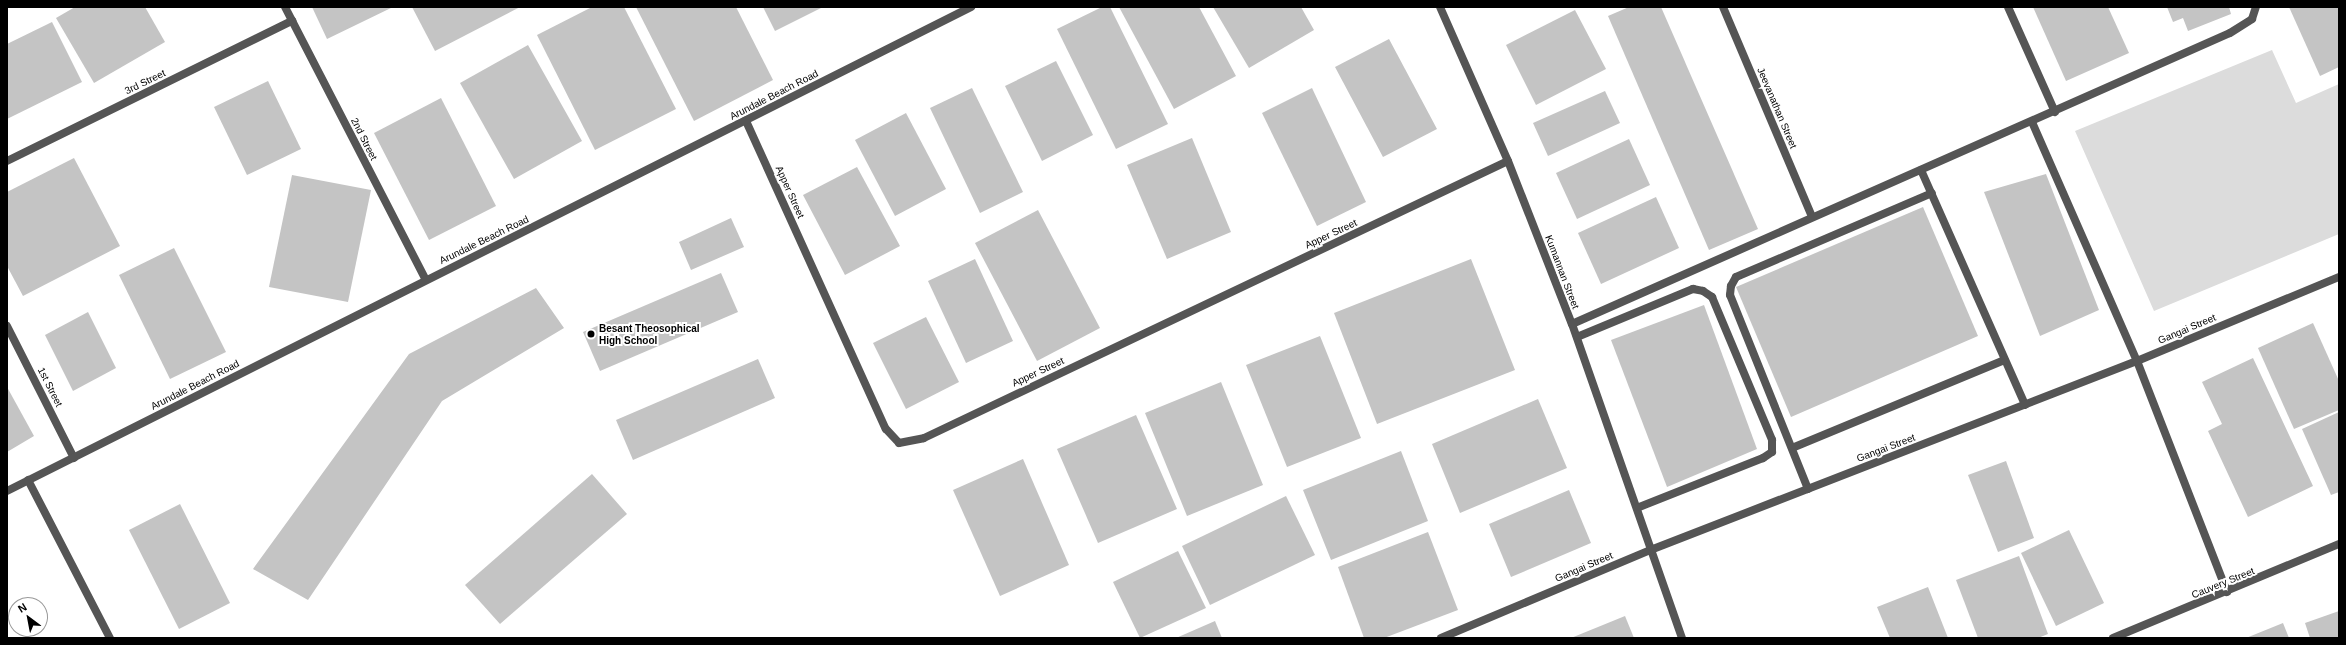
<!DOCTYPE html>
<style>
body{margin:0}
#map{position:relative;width:2346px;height:645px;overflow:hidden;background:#fff;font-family:Arial,sans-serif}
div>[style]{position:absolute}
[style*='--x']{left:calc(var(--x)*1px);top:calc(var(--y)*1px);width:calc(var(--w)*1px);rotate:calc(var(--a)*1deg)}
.green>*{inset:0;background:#dcdcdc}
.building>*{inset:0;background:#c4c4c4}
.lane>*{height:8px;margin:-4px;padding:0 4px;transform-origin:4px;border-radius:4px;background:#555}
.street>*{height:8px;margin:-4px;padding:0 4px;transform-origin:4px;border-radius:4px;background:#555}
.dots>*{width:11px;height:11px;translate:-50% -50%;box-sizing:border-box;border:2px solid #fff;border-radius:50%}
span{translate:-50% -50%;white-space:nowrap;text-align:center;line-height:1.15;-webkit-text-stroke:4px #fff;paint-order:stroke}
.street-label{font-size:10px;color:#000}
.poi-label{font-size:10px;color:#000;font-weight:700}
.left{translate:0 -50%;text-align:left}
.frame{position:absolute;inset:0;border:8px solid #000;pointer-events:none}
.north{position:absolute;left:8px;top:597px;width:40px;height:40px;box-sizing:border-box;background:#fff;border:1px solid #999;border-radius:50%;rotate:328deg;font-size:11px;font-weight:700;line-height:16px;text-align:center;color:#000}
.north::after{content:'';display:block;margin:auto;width:14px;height:18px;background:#000;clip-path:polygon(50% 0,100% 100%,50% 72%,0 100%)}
</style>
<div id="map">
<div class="green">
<div style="clip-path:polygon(2272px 50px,2296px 103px,2339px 84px,2339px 234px,2154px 311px,2075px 131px)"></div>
</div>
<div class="building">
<div style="clip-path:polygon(75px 7px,145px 7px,165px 42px,94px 83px,56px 18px)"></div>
<div style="clip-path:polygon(312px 7px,393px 7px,327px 39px)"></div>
<div style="clip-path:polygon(412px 7px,520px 7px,435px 51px)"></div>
<div style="clip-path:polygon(592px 7px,624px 7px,676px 109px,595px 150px,537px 35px)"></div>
<div style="clip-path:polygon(636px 7px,736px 7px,773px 80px,694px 121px)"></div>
<div style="clip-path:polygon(763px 7px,823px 7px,775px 31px)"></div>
<div style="clip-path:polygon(1102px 7px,1110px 7px,1168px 124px,1116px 149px,1057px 29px)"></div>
<div style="clip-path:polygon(1119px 7px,1199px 7px,1236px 76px,1174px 109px)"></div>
<div style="clip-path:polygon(1213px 7px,1301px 7px,1314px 30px,1249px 68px)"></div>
<div style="clip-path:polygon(1629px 7px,1661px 7px,1758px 229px,1709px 250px,1608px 16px)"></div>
<div style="clip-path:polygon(2033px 7px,2108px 7px,2129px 53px,2066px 81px)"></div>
<div style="clip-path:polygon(2167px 7px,2229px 7px,2231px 14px,2188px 31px,2183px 18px,2173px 22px)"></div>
<div style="clip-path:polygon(2289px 7px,2339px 7px,2339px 67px,2320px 76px)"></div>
<div style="clip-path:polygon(1575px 10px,1606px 69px,1536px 105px,1506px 45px)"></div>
<div style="clip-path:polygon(52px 22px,82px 82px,7px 119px,7px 44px)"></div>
<div style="clip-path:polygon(1389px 39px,1437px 129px,1383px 157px,1335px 67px)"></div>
<div style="clip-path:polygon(528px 45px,582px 141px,514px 179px,460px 83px)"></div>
<div style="clip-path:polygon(1056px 61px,1093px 135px,1042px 161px,1005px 86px)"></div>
<div style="clip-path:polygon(268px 81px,301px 149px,247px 175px,214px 107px)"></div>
<div style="clip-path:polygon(972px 88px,1023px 192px,980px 213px,930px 108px)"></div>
<div style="clip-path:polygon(1312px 88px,1366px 202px,1317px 226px,1262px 113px)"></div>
<div style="clip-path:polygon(1605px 91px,1620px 123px,1548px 156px,1533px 123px)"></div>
<div style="clip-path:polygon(441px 98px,496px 206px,429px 240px,374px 133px)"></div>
<div style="clip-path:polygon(906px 113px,946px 189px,895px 216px,855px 140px)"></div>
<div style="clip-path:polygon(1192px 138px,1231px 232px,1167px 259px,1127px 165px)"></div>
<div style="clip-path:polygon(1629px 139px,1650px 185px,1577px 219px,1556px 173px)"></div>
<div style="clip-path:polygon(74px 158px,120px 246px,23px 296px,7px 266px,7px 192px)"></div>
<div style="clip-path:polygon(857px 167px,900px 246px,845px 275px,803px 195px)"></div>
<div style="clip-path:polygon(2046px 174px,2099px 310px,2040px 336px,1984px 192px)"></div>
<div style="clip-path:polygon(292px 175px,371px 190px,348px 302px,269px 287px)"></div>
<div style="clip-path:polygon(1656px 197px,1679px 248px,1601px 284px,1578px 233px)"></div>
<div style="clip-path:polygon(1923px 207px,1978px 336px,1791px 417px,1736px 287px)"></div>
<div style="clip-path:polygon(1038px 210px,1100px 328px,1037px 361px,975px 243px)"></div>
<div style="clip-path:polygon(731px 218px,744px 247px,691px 270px,679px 242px)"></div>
<div style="clip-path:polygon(174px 248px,226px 352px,170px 379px,119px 275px)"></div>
<div style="clip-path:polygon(975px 259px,1013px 341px,966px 363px,928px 281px)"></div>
<div style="clip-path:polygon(1471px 259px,1515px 370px,1377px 424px,1334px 313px)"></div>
<div style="clip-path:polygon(721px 273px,738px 312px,600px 371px,583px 332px)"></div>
<div style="clip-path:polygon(536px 288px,564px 328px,442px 401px,308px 600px,253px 569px,409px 354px)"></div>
<div style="clip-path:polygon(1704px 305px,1757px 449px,1667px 487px,1611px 340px)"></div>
<div style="clip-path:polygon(88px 312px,116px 368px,73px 391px,45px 335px)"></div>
<div style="clip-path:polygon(926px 317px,959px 382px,906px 409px,873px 343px)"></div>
<div style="clip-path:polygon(2313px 323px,2339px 381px,2339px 410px,2294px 429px,2258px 348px)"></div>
<div style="clip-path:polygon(1320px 336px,1361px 438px,1287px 467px,1246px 365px)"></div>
<div style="clip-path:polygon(2253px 358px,2313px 486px,2248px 517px,2208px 431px,2222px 424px,2202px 382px)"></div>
<div style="clip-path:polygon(758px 359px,775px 398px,633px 460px,616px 420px)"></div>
<div style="clip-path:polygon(1221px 382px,1263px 485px,1187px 516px,1145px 413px)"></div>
<div style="clip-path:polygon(7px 387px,34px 436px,7px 452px)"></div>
<div style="clip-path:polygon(1538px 399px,1567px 468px,1460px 513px,1432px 444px)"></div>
<div style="clip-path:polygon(2339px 412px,2339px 492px,2331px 495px,2302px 429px)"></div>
<div style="clip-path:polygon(1136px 415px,1177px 509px,1098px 543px,1057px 449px)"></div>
<div style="clip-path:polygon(1401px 451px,1428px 521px,1331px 560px,1303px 490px)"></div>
<div style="clip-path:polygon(1023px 459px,1069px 565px,1000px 596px,953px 490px)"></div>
<div style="clip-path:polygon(2006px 461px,2034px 538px,1998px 552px,1968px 475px)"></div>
<div style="clip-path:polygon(592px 474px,627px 514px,500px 624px,465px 585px)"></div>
<div style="clip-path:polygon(1569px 490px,1591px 543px,1511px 577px,1489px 524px)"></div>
<div style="clip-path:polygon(1286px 496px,1315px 555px,1210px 605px,1182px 546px)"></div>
<div style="clip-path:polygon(180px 504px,230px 603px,179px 629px,129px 530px)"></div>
<div style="clip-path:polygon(2069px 530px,2104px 603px,2056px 626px,2021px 553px)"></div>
<div style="clip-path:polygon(1428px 532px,1458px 610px,1384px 638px,1364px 638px,1338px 567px)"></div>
<div style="clip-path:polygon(1178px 551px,1206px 608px,1140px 638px,1113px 582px)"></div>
<div style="clip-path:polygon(2019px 556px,2048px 634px,2038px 638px,1978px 638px,1956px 580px)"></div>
<div style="clip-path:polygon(1928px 587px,1948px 638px,1890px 638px,1877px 607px)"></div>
<div style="clip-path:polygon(2339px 611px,2339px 638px,2310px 638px,2305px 623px)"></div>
<div style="clip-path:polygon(1625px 616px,1634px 638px,1571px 638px)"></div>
<div style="clip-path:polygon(1215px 621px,1222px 638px,1176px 638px)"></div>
<div style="clip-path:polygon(2283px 623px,2289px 638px,2246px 638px)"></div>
</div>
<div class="lane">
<div style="--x:28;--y:480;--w:178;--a:62.6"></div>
</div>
<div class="street">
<div style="--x:285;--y:7;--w:307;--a:62.7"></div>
<div style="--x:1440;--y:7;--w:168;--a:66.2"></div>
<div style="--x:1508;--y:161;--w:175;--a:68.6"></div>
<div style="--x:1572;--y:324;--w:333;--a:70.7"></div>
<div style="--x:1723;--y:7;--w:228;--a:67"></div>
<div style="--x:2008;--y:7;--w:115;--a:65.9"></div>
<div style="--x:746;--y:121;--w:338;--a:65.6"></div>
<div style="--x:886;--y:429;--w:19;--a:47"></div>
<div style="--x:899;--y:443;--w:25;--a:-11"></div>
<div style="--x:924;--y:438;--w:646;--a:-25.38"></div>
<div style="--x:2032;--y:122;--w:261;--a:66.3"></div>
<div style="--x:2137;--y:361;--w:248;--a:68.7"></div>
<div style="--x:7;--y:161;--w:318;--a:-26.2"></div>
<div style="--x:1921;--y:170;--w:257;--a:66.1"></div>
<div style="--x:1572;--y:324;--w:719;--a:-23.86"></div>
<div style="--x:2230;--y:33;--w:26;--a:-32"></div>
<div style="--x:2252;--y:19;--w:13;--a:-72"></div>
<div style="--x:7;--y:326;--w:148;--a:63.1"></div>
<div style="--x:1577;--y:337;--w:126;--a:-22.5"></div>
<div style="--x:1693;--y:289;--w:10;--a:11"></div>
<div style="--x:1703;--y:291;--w:11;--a:34"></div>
<div style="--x:1712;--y:297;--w:155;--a:67.2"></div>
<div style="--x:1772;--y:440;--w:12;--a:90"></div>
<div style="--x:1772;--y:452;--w:11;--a:146"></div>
<div style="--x:1763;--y:458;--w:133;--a:158.4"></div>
<div style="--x:1792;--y:448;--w:230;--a:-22.5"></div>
<div style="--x:1808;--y:489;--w:209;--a:-111.9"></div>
<div style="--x:1730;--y:295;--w:9;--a:-84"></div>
<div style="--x:1731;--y:286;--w:10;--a:-61"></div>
<div style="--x:1736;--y:277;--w:213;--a:-23.2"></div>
<div style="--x:7;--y:491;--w:1079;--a:-26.66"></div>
<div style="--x:1441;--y:638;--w:230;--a:-22.8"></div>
<div style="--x:1653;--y:549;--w:519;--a:-21.23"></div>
<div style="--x:2137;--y:361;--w:219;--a:-22.6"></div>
<div style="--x:2113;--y:638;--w:245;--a:-22.6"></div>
</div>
<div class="dots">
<div style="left:591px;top:334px;background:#000"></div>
</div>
<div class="street-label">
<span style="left:145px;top:82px;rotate:-26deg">3rd Street</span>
<span style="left:774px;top:95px;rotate:-27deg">Arundale Beach Road</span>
<span style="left:1777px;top:108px;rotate:67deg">Jeevanathan Street</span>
<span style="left:364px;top:139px;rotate:63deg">2nd Street</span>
<span style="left:790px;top:192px;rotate:66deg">Apper Street</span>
<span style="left:1331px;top:234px;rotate:-25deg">Apper Street</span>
<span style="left:484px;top:240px;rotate:-26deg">Arundale Beach Road</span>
<span style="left:1562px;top:272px;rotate:69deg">Kumannan Street</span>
<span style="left:2187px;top:329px;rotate:-23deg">Gangai Street</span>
<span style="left:1038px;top:372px;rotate:-25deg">Apper Street</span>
<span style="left:195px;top:385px;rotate:-27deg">Arundale Beach Road</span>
<span style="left:50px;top:387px;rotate:63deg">1st Street</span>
<span style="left:1886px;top:448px;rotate:-21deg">Gangai Street</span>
<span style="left:1584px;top:567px;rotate:-23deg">Gangai Street</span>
<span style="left:2223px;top:583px;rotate:-22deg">Cauvery Street</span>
</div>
<div class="poi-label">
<span class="left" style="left:599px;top:334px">Besant Theosophical<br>High School</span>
</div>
<div class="frame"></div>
<div class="north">N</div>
</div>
